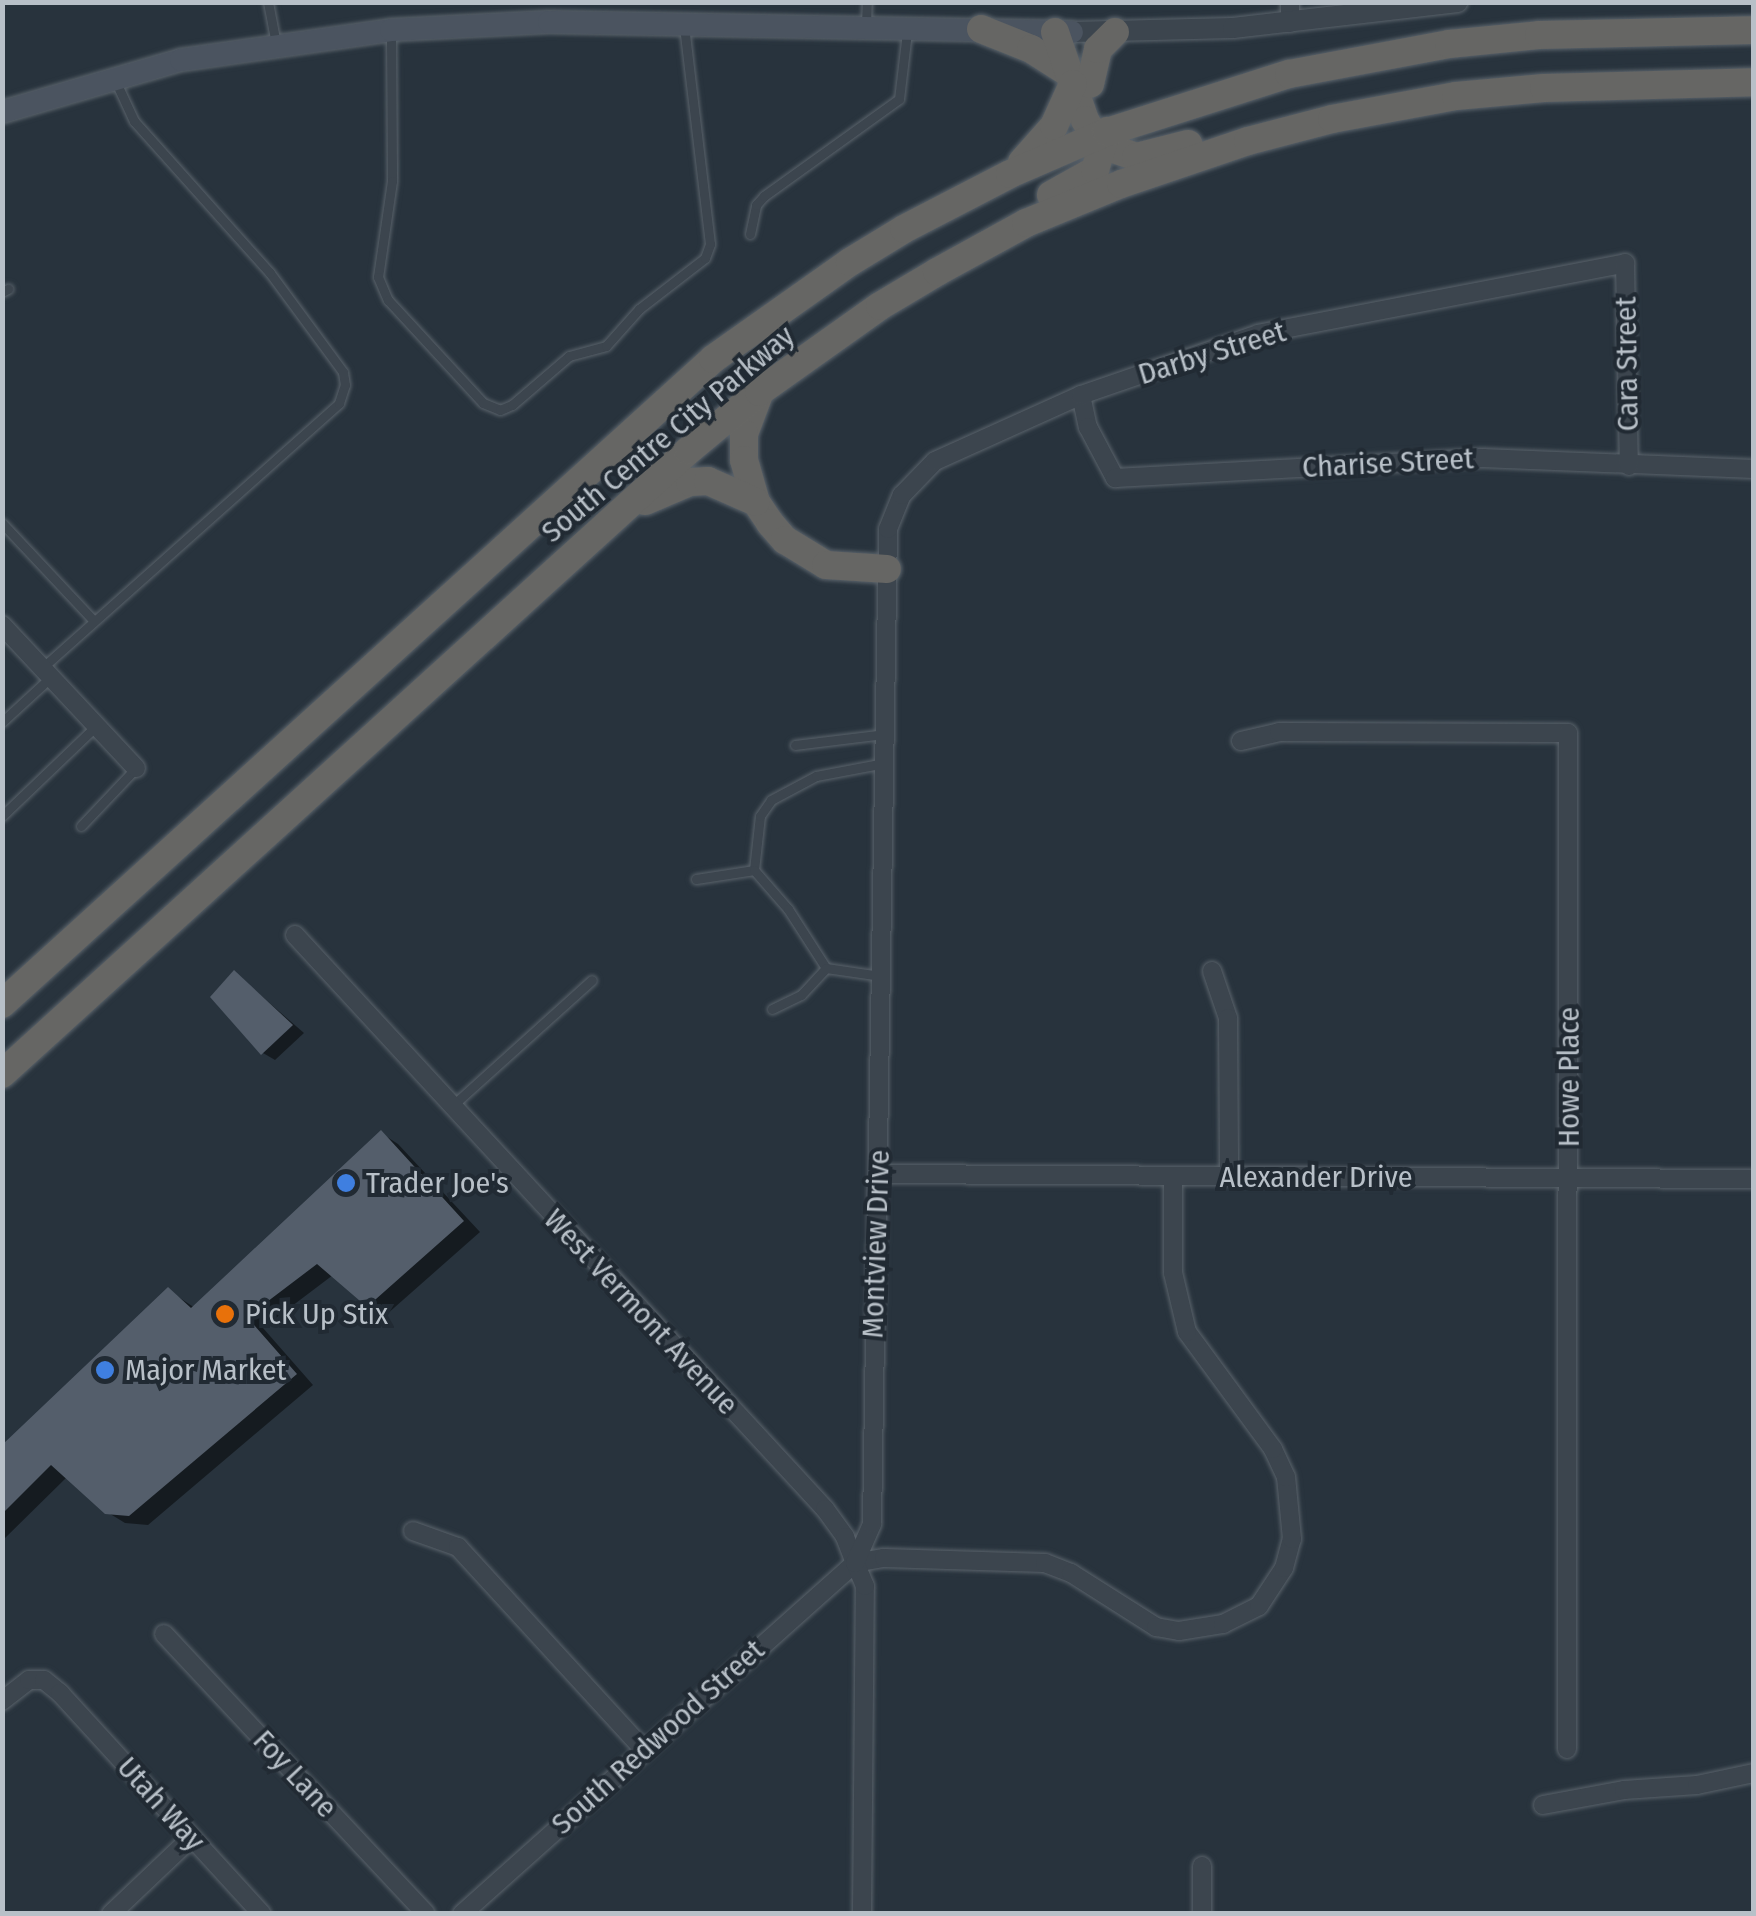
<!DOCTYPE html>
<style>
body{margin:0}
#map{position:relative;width:1756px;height:1916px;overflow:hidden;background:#28333d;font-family:"Fira Sans Condensed",sans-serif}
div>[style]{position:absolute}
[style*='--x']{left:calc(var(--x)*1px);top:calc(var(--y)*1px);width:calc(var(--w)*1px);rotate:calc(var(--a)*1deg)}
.shadow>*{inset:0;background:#0007}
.building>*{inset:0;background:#545e6b}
.roads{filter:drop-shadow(0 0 2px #5a636b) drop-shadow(0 0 2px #5a636b)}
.service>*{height:9px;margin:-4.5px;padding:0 4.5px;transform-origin:4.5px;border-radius:4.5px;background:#3c454e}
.minor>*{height:18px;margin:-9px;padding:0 9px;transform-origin:9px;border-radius:9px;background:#3c454e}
.tertiary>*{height:20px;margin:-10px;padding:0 10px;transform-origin:10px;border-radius:10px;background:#3c454e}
.secondary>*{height:22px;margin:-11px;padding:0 11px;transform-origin:11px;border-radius:11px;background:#4b5460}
.trunk>*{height:28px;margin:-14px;padding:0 14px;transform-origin:14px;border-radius:14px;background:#666664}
.dots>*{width:28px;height:28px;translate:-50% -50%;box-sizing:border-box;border:5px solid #212a33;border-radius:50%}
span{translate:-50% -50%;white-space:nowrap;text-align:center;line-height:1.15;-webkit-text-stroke:8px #212a33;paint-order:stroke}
.street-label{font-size:30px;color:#b8c0c8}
.poi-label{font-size:30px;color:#b8c0c8}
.left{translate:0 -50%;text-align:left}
.frame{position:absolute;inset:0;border:5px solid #b8c0c8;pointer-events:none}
</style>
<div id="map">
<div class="shadow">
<div style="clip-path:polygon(235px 973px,304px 1033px,275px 1060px,263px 1053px)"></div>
<div style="clip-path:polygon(381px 1133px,398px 1144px,480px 1232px,386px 1315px,333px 1275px,263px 1328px,313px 1385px,148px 1525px,125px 1523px,107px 1512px,67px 1477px,2px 1541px,2px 1449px,168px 1290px,195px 1308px)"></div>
</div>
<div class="building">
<div style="clip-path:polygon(234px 970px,293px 1025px,261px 1055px,210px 997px)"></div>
<div style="clip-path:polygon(381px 1130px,464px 1221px,367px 1307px,317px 1264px,247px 1317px,297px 1374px,129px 1516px,105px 1514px,51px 1465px,2px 1514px,2px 1445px,168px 1287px,191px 1308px)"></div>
</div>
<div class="roads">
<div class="service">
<div style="--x:268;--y:2;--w:43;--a:79.2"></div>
<div style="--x:866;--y:25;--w:23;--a:-88"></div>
<div style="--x:391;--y:32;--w:149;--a:89.6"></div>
<div style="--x:392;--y:181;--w:97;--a:98.3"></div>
<div style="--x:378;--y:277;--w:25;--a:67"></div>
<div style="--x:388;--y:300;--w:140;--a:47.3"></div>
<div style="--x:483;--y:403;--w:18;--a:22"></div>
<div style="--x:500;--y:410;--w:13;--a:-23"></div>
<div style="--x:512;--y:405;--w:75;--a:-40.7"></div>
<div style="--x:569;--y:356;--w:38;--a:-15"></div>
<div style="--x:606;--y:346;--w:50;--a:-48.3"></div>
<div style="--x:639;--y:309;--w:83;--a:-37.7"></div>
<div style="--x:705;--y:258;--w:15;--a:-70"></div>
<div style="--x:710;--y:244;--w:219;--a:-96.8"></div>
<div style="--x:750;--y:234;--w:30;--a:-78"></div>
<div style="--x:756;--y:205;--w:12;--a:-48"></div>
<div style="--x:764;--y:196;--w:166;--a:-35.7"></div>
<div style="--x:899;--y:99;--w:67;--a:-83.2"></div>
<div style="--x:2;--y:292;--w:7;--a:-27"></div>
<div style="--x:2;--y:523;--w:132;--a:46.8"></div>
<div style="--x:42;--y:668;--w:398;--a:-41.7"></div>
<div style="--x:339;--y:403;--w:19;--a:-72"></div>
<div style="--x:345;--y:385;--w:13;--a:-99"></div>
<div style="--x:343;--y:372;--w:123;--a:-126.4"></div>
<div style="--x:270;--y:273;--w:204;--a:-131.8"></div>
<div style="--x:134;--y:121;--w:45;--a:-114.9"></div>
<div style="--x:2;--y:722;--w:67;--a:-42.6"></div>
<div style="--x:795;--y:745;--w:91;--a:-7"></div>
<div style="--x:2;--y:816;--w:132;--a:-43.8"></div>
<div style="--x:81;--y:826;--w:80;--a:-46.5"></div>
<div style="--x:754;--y:870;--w:54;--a:-83.7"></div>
<div style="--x:760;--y:816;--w:19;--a:-55"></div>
<div style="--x:771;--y:800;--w:51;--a:-28.1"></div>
<div style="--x:816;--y:776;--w:70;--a:-10.7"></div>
<div style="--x:696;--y:879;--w:59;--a:-8.8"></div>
<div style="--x:754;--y:870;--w:52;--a:48.9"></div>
<div style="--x:788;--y:909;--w:70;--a:57.2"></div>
<div style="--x:826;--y:968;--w:56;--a:8.3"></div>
<div style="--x:772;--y:1009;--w:32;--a:-26"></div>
<div style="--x:801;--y:995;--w:37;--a:-47"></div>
<div style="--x:452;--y:1106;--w:188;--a:-42"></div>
</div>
<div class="minor">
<div style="--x:1290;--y:2;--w:21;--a:90"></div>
<div style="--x:1081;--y:395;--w:33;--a:78"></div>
<div style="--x:1088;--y:427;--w:58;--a:62.1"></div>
<div style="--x:1115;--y:478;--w:368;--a:-3.1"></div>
<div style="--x:1482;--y:458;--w:272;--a:2.3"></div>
<div style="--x:2;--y:625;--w:196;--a:46.9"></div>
<div style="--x:1241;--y:741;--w:39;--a:-13"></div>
<div style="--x:1279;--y:732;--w:289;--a:0.2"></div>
<div style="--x:1568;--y:733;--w:1016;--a:90.06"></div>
<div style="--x:295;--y:935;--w:781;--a:47.28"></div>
<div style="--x:825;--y:1509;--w:34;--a:54"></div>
<div style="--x:845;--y:1537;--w:28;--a:69"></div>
<div style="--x:1212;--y:971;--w:50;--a:71.2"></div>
<div style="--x:1228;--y:1018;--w:158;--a:89.6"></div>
<div style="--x:878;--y:1174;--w:876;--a:0.33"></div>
<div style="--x:413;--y:1531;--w:48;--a:19.6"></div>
<div style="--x:458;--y:1547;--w:275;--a:47.5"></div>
<div style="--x:164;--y:1634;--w:383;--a:46.9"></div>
<div style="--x:2;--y:1701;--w:34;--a:-38"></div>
<div style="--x:29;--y:1680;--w:15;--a:0"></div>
<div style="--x:44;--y:1680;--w:21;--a:39"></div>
<div style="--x:60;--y:1693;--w:299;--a:47.6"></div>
<div style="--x:1543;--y:1805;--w:82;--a:-10.5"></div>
<div style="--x:1624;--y:1790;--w:73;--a:-3.9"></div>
<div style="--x:1697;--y:1785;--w:58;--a:-11.9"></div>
<div style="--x:1202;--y:1866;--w:48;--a:90"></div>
<div style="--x:111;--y:1914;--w:110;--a:-43.5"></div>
<div style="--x:462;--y:1914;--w:527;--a:-41.77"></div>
<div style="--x:855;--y:1563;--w:29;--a:-10"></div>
<div style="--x:884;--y:1558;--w:161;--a:1.8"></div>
<div style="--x:1045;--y:1563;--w:28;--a:21"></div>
<div style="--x:1071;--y:1573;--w:101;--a:32.4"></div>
<div style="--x:1156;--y:1627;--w:23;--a:10"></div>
<div style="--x:1179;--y:1631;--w:45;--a:-9"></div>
<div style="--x:1223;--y:1624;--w:40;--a:-26.6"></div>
<div style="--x:1259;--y:1606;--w:45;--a:-56.7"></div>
<div style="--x:1284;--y:1568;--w:30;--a:-75"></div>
<div style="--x:1292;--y:1539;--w:62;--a:-95.5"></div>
<div style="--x:1286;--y:1477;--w:31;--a:-115"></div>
<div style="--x:1273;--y:1449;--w:145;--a:-126.3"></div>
<div style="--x:1187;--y:1332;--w:61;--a:-103.3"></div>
<div style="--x:1173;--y:1273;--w:97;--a:-90"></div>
<div style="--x:862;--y:1914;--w:328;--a:-89.5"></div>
<div style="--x:865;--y:1586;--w:25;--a:-113"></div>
<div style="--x:855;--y:1563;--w:43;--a:-66.4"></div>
<div style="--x:872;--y:1524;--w:995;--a:-89.08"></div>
<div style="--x:888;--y:529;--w:37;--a:-68"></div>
<div style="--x:902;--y:495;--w:47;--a:-45.9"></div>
<div style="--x:935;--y:461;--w:160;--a:-24.3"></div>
<div style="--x:1081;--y:395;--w:187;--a:-19"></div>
<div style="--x:1258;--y:334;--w:374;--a:-10.9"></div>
<div style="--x:1625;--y:263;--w:203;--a:88.9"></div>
</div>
<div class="tertiary">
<div style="--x:1072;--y:32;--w:161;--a:-1.4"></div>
<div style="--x:1233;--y:28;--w:226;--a:-6.6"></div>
</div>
<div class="secondary">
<div style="--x:2;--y:112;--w:186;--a:-16.2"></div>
<div style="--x:181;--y:60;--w:212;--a:-8.1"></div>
<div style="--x:391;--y:30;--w:158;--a:-2.9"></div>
<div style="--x:549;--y:22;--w:523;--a:1.1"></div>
</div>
<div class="trunk">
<div style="--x:981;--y:29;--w:54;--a:21.8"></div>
<div style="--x:1031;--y:49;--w:45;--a:32.3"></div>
<div style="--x:1055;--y:32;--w:93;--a:71.2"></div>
<div style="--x:1085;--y:120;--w:28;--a:60"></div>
<div style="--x:1099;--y:144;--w:39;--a:19"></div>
<div style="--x:1136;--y:157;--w:54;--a:-14"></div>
<div style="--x:1090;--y:84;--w:36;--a:-77"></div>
<div style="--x:1098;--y:49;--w:24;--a:-45"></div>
<div style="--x:1022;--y:162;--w:48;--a:-48.4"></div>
<div style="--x:1054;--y:126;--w:46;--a:-65.7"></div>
<div style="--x:1051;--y:195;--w:51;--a:-29.6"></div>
<div style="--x:1095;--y:170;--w:41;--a:-72.9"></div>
<div style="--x:759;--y:394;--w:43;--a:110.6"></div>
<div style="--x:744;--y:434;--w:26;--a:90"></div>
<div style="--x:744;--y:460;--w:44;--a:74.1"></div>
<div style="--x:756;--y:502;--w:25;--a:56"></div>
<div style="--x:770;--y:523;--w:23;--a:49"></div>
<div style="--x:785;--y:540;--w:48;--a:31.4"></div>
<div style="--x:826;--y:565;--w:61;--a:3.8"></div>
<div style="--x:645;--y:501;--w:49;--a:-22.9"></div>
<div style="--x:690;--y:482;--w:18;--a:-3"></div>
<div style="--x:708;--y:481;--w:52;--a:23.6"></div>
<div style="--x:2;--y:1004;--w:960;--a:-42.21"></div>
<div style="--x:713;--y:359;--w:168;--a:-35.3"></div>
<div style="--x:850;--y:262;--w:63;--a:-31.4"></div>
<div style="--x:904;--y:229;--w:119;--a:-27.4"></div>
<div style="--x:1010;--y:174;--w:106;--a:-23.4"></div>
<div style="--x:1107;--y:132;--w:191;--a:-17.7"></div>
<div style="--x:1289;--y:74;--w:163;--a:-10.6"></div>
<div style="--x:1449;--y:44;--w:90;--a:-5.7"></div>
<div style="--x:1539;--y:35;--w:215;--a:-1.3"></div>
<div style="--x:2;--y:1074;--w:928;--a:-42.25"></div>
<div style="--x:689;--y:450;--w:91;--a:-39.6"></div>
<div style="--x:759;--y:392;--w:148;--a:-35.4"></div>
<div style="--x:880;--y:306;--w:66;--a:-30.8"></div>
<div style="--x:937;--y:272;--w:102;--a:-28.8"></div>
<div style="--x:1026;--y:223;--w:103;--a:-22.3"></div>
<div style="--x:1121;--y:184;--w:134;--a:-18.7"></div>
<div style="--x:1248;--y:141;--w:87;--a:-14.7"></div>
<div style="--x:1332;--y:119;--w:126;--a:-10.5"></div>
<div style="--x:1456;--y:96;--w:88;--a:-5.2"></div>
<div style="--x:1544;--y:88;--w:210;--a:-1.6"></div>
</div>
</div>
<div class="dots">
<div style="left:346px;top:1183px;background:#3f7fe0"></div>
<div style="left:225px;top:1314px;background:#e8710a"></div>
<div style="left:105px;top:1370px;background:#3f7fe0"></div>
</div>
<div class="street-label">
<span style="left:1212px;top:353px;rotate:-17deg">Darby Street</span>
<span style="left:1627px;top:364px;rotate:-91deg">Cara Street</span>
<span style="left:668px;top:434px;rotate:-40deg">South Centre City Parkway</span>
<span style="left:1388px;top:463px;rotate:-3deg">Charise Street</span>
<span style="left:1569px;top:1077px;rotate:-90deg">Howe Place</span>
<span style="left:1316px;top:1177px">Alexander Drive</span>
<span style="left:876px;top:1244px;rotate:-88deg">Montview Drive</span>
<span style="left:641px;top:1312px;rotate:47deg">West Vermont Avenue</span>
<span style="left:658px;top:1737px;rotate:-42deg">South Redwood Street</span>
<span style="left:295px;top:1774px;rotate:47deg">Foy Lane</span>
<span style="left:161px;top:1804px;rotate:48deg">Utah Way</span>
</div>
<div class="poi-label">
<span class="left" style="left:366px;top:1183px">Trader Joe's</span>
<span class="left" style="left:245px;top:1314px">Pick Up Stix</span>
<span class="left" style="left:125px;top:1370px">Major Market</span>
</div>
<div class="frame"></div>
</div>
